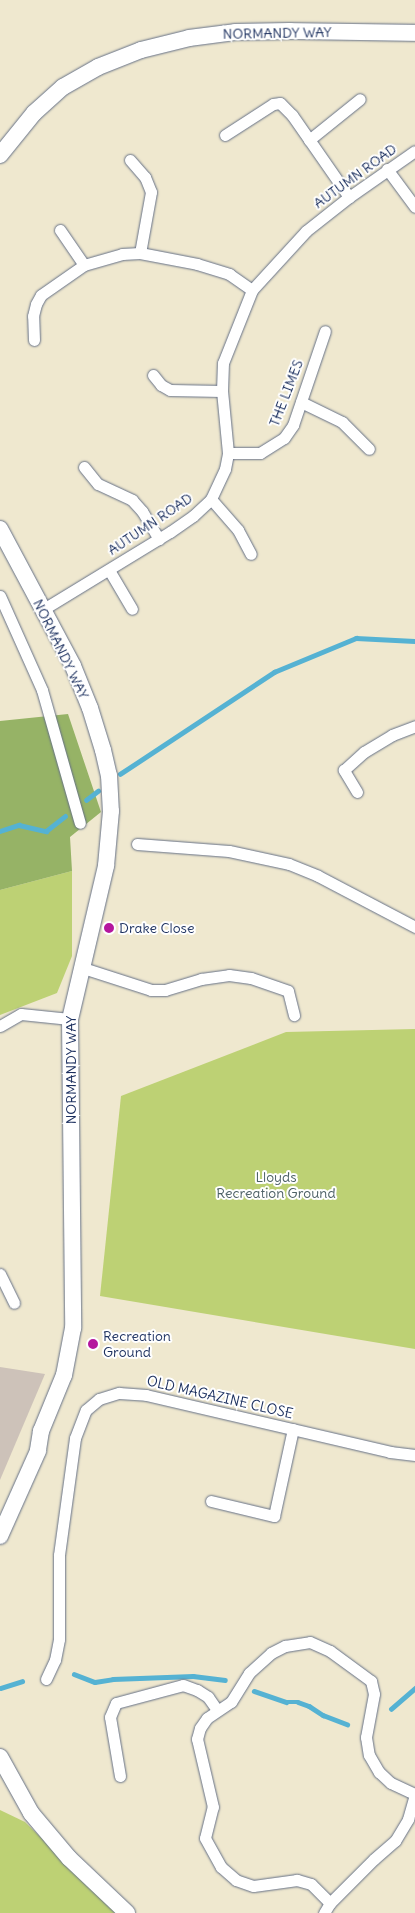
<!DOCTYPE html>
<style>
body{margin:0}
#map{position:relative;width:415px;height:1913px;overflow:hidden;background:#efe8cf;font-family:Delius,sans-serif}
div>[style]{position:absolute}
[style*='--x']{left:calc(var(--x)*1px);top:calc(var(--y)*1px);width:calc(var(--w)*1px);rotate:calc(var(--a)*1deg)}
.industrial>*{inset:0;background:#cdc2b9}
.green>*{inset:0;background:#bdd174}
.forest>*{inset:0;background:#96b366}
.stream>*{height:4.5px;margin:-2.25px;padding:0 2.25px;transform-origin:2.25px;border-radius:2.25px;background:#55b2d3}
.roads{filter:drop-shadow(0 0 1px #657086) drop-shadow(0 0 1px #657086)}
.street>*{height:11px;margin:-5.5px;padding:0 5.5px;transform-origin:5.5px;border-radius:5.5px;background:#fff}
.secondary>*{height:16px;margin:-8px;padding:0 8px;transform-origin:8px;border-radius:8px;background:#fff}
.dots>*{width:14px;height:14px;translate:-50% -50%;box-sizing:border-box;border:2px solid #fff;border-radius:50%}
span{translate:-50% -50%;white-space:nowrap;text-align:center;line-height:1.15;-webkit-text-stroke:4px #fff;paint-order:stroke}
.street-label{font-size:14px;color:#1b2f5e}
.poi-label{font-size:14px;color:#1b2f5e}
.left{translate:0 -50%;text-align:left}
.park-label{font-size:14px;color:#4c6065}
</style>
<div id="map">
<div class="industrial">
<div style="clip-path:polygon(0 1367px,45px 1374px,0 1480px)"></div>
</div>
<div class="green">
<div style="clip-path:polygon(72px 871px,72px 956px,57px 993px,0 1015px,0 890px)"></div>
<div style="clip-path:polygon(415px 1029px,415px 1349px,100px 1296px,121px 1096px,286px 1032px)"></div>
<div style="clip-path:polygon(0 1810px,25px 1822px,118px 1913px,0 1913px)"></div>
</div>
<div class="forest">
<div style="clip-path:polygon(68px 714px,101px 812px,70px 837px,72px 871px,0 890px,0 721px)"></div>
</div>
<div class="stream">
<div style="--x:120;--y:774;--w:185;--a:-33.5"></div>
<div style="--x:274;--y:672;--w:89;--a:-22.5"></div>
<div style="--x:356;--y:638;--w:59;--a:2.9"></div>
<div style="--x:86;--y:800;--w:15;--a:-37"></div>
<div style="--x:0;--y:831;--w:20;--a:-18"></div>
<div style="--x:19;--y:825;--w:28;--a:13"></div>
<div style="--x:46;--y:831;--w:24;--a:-38"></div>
<div style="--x:74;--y:1674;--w:22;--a:21"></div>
<div style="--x:95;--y:1682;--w:18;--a:-9"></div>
<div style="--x:113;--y:1679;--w:80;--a:-2.1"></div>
<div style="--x:193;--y:1676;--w:32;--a:7"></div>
<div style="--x:1;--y:1688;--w:22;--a:-18"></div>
<div style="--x:254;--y:1691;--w:34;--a:19"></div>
<div style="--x:286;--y:1702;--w:12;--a:0"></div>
<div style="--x:298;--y:1702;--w:12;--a:20"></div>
<div style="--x:309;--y:1706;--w:17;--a:33"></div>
<div style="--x:323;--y:1715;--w:26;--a:21"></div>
<div style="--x:391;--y:1709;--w:32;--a:-41"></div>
</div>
<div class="roads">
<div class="street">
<div style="--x:225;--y:135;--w:57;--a:-32.9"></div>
<div style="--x:273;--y:104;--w:7;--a:-8"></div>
<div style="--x:280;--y:103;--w:17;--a:45"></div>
<div style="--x:292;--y:115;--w:100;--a:55.2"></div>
<div style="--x:309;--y:140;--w:65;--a:-38.8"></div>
<div style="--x:130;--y:160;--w:23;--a:49"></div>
<div style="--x:145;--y:177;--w:16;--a:68"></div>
<div style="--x:151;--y:192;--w:62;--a:100.2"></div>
<div style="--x:387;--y:169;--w:47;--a:53.6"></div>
<div style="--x:60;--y:230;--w:42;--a:55.6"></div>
<div style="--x:34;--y:340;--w:24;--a:-92"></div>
<div style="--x:33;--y:316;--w:12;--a:-76"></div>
<div style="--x:36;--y:304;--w:10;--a:-61"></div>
<div style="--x:41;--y:295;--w:52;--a:-34.9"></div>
<div style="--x:84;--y:265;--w:40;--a:-16"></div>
<div style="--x:122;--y:254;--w:18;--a:-3"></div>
<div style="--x:140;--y:253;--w:58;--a:10.9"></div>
<div style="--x:197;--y:264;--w:34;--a:17"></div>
<div style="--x:229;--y:274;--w:28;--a:35"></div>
<div style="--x:153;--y:375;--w:13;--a:51"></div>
<div style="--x:161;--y:385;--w:10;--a:29"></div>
<div style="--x:170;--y:390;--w:52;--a:1.1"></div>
<div style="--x:301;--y:402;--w:46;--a:26"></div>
<div style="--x:342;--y:422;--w:38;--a:45"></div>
<div style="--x:228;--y:453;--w:32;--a:0"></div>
<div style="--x:260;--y:453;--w:28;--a:-32"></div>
<div style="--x:284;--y:438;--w:16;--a:-55"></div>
<div style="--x:293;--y:425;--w:99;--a:-71.2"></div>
<div style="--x:84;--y:467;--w:22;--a:51"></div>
<div style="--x:98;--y:484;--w:38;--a:25"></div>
<div style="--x:132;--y:500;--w:15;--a:48"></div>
<div style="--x:142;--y:511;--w:33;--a:59"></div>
<div style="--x:211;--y:499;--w:41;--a:48.9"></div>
<div style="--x:238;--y:530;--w:27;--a:62"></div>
<div style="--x:109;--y:570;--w:45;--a:59.5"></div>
<div style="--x:0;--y:596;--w:103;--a:65.9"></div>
<div style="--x:42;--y:690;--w:138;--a:74.1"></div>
<div style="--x:42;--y:610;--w:150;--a:-31.4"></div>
<div style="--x:170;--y:532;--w:28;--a:-35"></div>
<div style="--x:193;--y:516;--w:25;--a:-43"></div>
<div style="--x:211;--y:499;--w:33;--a:-65"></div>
<div style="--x:225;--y:469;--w:16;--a:-79"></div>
<div style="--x:228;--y:453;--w:62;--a:-95.5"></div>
<div style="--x:222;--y:391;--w:28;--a:-88"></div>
<div style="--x:223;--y:363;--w:79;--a:-68.3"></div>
<div style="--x:252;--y:290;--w:80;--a:-47.5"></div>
<div style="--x:306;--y:231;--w:55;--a:-38.3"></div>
<div style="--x:349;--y:197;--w:80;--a:-34.9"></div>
<div style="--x:357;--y:792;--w:26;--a:-121"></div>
<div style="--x:344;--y:770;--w:27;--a:-42"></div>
<div style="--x:364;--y:752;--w:33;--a:-31"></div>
<div style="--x:392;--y:735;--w:25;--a:-21"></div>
<div style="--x:137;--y:844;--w:92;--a:4.4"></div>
<div style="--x:229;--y:851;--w:61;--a:12.2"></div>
<div style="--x:289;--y:864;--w:31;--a:22"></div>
<div style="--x:318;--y:876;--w:110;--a:27.7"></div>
<div style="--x:80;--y:967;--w:75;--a:17.9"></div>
<div style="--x:151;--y:990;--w:14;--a:0"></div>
<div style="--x:165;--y:990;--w:38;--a:-17"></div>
<div style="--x:201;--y:979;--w:28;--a:-8"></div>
<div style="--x:229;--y:975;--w:22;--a:8"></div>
<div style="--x:251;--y:978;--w:39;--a:19"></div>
<div style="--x:288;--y:991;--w:25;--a:76"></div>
<div style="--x:0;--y:1026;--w:24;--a:-30"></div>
<div style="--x:21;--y:1014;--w:49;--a:5.8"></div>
<div style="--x:0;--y:1274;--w:32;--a:64"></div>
<div style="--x:211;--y:1501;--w:65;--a:13.4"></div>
<div style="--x:274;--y:1516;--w:89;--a:-77.7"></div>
<div style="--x:46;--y:1679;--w:21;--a:-65"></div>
<div style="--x:55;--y:1660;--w:21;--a:-79"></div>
<div style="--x:59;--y:1639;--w:84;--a:-90"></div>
<div style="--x:59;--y:1555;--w:118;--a:-82.2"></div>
<div style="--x:75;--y:1438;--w:30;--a:-69"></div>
<div style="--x:86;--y:1410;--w:17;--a:-40"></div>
<div style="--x:99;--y:1399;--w:21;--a:-17"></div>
<div style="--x:119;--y:1393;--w:27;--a:4"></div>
<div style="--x:146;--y:1395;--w:251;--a:13.1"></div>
<div style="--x:390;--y:1452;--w:25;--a:7"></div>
<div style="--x:120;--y:1776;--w:60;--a:-99.6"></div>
<div style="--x:110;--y:1717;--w:15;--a:-67"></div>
<div style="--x:116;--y:1703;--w:69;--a:-15"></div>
<div style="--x:183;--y:1685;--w:15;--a:20"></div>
<div style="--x:197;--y:1690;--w:13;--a:32"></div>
<div style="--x:208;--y:1697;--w:16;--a:55"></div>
<div style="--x:330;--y:1903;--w:27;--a:-135"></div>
<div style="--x:311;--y:1884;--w:15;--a:-164"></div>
<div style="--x:297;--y:1880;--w:44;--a:172.2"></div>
<div style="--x:253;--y:1886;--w:18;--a:-161"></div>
<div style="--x:236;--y:1880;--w:20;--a:-139"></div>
<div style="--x:221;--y:1867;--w:33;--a:-119"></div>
<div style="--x:205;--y:1838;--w:32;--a:-76"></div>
<div style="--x:213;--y:1807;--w:70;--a:-103.2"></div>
<div style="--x:197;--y:1739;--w:11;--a:-75"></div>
<div style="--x:200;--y:1728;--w:12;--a:-55"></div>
<div style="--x:207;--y:1718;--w:29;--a:-34"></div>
<div style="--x:231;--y:1702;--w:34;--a:-58"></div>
<div style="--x:249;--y:1673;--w:30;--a:-42"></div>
<div style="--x:271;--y:1653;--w:16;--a:-27"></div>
<div style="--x:285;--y:1646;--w:25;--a:-9"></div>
<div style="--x:310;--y:1642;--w:22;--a:24"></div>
<div style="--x:330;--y:1651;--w:51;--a:36.2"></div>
<div style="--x:371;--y:1681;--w:13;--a:77"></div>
<div style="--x:374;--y:1694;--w:44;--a:100.5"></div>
<div style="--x:366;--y:1737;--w:18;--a:81"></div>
<div style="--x:369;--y:1755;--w:20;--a:60"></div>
<div style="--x:379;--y:1772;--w:16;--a:43"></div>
<div style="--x:391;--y:1783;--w:26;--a:25"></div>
<div style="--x:324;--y:1913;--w:12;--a:-59"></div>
<div style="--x:330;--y:1903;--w:62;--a:-45"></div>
<div style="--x:374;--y:1859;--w:28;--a:-41"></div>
<div style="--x:395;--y:1841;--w:26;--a:-59"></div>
<div style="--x:408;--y:1819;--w:26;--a:-74"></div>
</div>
<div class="secondary">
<div style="--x:0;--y:155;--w:54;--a:-51"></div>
<div style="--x:34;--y:113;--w:39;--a:-42"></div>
<div style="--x:63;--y:87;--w:40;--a:-29.7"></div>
<div style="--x:98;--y:67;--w:46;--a:-21.6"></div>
<div style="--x:141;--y:50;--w:49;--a:-14"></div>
<div style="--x:189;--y:38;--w:46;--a:-7.4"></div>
<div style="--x:235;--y:32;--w:55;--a:-1"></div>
<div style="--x:290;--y:31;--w:125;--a:0.9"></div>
<div style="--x:0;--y:529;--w:155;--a:61.9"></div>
<div style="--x:73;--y:666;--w:45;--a:68"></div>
<div style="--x:90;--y:708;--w:44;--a:72.8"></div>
<div style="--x:103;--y:750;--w:26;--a:77"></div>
<div style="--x:109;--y:775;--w:36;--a:87"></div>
<div style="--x:111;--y:811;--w:55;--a:95.2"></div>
<div style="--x:106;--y:866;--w:157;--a:103.2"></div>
<div style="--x:70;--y:1019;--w:309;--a:89.4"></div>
<div style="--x:73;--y:1328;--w:48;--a:100.8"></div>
<div style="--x:64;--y:1375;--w:61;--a:112.3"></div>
<div style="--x:41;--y:1431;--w:20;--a:99"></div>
<div style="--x:38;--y:1451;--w:93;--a:114.1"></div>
<div style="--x:0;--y:1757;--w:64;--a:61"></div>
<div style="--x:31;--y:1813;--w:59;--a:49.8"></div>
<div style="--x:69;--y:1858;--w:80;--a:43.5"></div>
</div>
</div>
<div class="dots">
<div style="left:109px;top:928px;background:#b5179e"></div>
<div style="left:93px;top:1344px;background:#b5179e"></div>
</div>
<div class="street-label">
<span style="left:277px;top:33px;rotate:-1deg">NORMANDY WAY</span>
<span style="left:355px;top:176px;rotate:-36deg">AUTUMN ROAD</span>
<span style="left:286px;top:393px;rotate:-69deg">THE LIMES</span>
<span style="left:150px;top:524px;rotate:-34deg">AUTUMN ROAD</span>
<span style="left:61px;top:649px;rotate:64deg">NORMANDY WAY</span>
<span style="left:71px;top:1070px;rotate:-90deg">NORMANDY WAY</span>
<span style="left:220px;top:1397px;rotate:13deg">OLD MAGAZINE CLOSE</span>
</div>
<div class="poi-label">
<span class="left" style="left:119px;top:928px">Drake Close</span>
<span class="left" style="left:103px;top:1344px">Recreation<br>Ground</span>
</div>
<div class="park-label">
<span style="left:276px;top:1185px">Lloyds<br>Recreation Ground</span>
</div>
</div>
